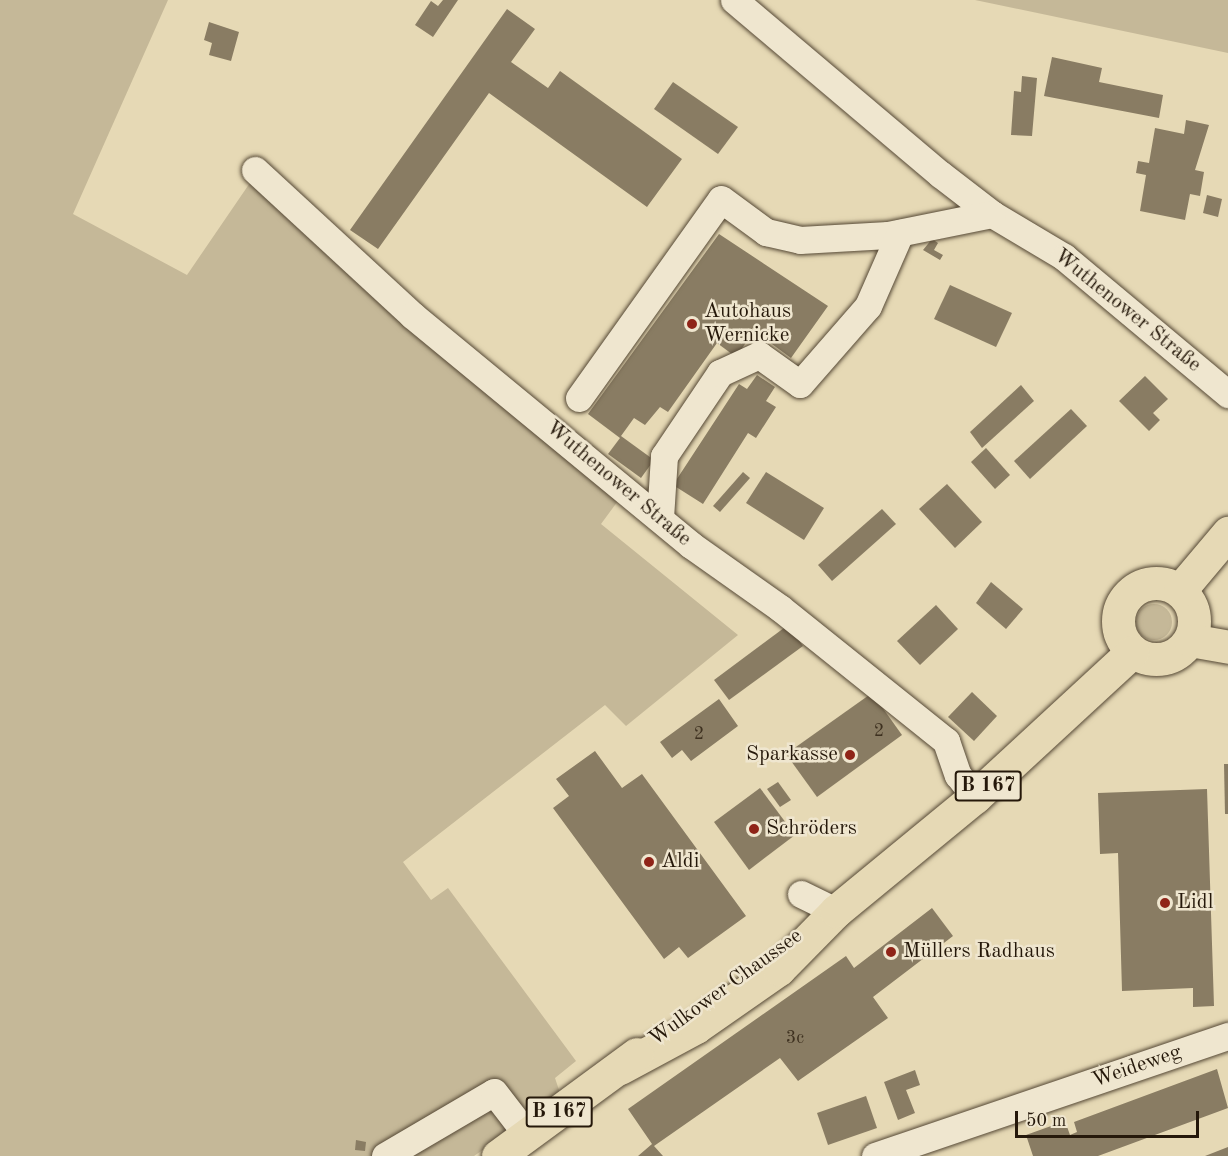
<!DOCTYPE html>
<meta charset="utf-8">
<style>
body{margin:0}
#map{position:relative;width:1228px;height:1156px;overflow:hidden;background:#e6d9b5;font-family:"Old Standard TT",serif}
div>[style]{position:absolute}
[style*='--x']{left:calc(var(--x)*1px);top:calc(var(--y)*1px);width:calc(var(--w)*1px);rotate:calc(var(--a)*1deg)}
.green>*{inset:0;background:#c5b898}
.round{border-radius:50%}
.building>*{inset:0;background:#897c63}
.roads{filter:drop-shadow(0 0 2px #554835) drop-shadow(0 0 2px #554835)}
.minor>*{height:27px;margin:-13.5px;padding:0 13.5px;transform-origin:13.5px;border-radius:13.5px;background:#efe6cf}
.major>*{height:33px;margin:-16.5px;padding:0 16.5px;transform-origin:16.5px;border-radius:16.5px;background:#e6d9b5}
.major>.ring{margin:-16.5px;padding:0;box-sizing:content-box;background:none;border:33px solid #e6d9b5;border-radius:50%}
.dots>*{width:16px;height:16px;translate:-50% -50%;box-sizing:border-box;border:3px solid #efe6cf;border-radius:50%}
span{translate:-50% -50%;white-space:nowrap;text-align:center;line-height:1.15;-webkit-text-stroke:5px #efe6cf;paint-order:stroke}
.number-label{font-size:18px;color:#3e3120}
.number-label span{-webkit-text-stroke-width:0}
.shield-label span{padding:2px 4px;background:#efe6cf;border:2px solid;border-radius:4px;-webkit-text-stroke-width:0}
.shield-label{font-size:20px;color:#25180a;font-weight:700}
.street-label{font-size:21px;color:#25180a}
.poi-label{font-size:21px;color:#25180a}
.left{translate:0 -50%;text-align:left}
.right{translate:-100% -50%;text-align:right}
.scale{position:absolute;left:1015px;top:1111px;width:184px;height:27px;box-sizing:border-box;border:3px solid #25180a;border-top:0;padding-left:8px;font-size:18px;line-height:21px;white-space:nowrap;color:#25180a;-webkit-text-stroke:4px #efe6cf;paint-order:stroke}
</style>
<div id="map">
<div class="green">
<div style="clip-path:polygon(0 0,168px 0,73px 214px,187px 275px,258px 171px,626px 490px,601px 524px,738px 635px,626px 726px,605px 705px,403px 862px,431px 900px,448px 888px,576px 1061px,555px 1078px,561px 1096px,474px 1156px,0 1156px)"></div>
<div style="clip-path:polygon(975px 0,1228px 0,1228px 53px)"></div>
<div class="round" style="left:1136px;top:604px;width:36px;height:36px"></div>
</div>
<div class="building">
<div style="clip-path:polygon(443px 0,458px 0,433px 37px,415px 25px,431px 1px,438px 6px)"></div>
<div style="clip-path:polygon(507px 9px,535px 29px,511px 62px,548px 88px,560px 71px,682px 159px,647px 207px,489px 93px,378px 249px,350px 230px)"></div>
<div style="clip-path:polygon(209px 22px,239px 32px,231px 61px,209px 55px,212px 43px,204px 40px)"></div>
<div style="clip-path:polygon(1052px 57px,1102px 68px,1099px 82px,1163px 95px,1159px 118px,1044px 96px)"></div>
<div style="clip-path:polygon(1022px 76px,1037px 78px,1032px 136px,1011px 135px,1014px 91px,1021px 92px)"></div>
<div style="clip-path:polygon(673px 82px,738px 127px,718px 154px,654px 109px)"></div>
<div style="clip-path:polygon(1186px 120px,1209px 125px,1195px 170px,1204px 172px,1200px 196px,1190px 194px,1185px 220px,1140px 211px,1146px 175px,1136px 173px,1138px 161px,1149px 163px,1155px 128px,1184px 134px)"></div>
<div style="clip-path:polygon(1207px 195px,1222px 199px,1218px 217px,1203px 213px)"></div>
<div style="clip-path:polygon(719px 234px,828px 306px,791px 358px,754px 331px,736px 357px,717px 343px,668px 412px,660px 407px,645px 425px,634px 418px,621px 436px,654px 460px,641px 478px,608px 454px,620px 438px,588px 414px)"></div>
<div style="clip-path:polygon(932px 239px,938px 243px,934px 250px,943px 255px,940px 260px,923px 250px)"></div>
<div style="clip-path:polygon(950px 285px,1012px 313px,996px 347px,934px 319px)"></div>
<div style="clip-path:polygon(757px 375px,775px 387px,766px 401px,776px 407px,756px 438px,748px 433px,703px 504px,673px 485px,739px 384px,747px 389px)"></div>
<div style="clip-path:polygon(1145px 376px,1168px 399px,1153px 413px,1160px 420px,1149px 431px,1119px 401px)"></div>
<div style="clip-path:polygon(1021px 385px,1034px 401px,982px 448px,970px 432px)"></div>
<div style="clip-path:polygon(1071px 409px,1087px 426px,1030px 479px,1014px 461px)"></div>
<div style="clip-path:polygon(986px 448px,1010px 475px,995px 489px,971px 462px)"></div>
<div style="clip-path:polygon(743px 472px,750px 478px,720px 512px,713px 506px)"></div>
<div style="clip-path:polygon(766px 472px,824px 508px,804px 540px,746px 503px)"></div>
<div style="clip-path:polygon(947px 484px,982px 522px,955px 548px,919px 509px)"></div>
<div style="clip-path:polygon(882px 509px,896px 524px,832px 581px,818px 565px)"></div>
<div style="clip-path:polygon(991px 582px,1023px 609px,1006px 629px,976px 603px)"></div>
<div style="clip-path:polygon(936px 605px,958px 629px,920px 665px,897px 641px)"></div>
<div style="clip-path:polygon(788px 625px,803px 646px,729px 700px,714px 680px)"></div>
<div style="clip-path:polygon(972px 692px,997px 716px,974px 741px,948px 717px)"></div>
<div style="clip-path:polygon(872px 693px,902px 735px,817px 797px,786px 754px)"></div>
<div style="clip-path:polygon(719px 699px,738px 726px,691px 761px,682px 750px,672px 758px,660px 742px)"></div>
<div style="clip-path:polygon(595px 751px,622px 788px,642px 774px,746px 916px,688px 958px,679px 947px,664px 959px,553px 808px,569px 796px,556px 779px)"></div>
<div style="clip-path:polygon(1224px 764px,1228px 764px,1228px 814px,1225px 814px)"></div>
<div style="clip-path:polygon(778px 782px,791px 800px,780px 807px,767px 789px)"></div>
<div style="clip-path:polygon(760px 788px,795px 835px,749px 870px,714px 822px)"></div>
<div style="clip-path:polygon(1207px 789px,1214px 1006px,1193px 1007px,1193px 988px,1122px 991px,1118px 853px,1100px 854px,1098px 793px)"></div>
<div style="clip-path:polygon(932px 908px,953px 936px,873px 997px,888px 1018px,798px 1081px,780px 1058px,654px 1146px,663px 1156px,638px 1156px,652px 1144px,628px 1109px,846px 956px,854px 968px)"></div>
<div style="clip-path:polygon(1217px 1069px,1228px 1108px,1098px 1156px,1033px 1156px,1026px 1135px,1065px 1121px,1070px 1135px,1077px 1132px,1074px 1122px)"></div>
<div style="clip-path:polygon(915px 1070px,920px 1085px,906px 1090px,915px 1113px,898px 1120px,884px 1082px)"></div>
<div style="clip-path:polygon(866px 1096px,877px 1128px,828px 1145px,817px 1113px)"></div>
<div style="clip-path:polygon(356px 1140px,366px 1142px,365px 1151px,355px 1150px)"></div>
<div style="clip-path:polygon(1228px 1147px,1228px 1156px,1205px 1156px)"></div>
</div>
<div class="roads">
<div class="minor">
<div style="--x:734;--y:0;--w:270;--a:40.2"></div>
<div style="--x:940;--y:174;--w:66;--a:37.6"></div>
<div style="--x:992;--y:214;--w:84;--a:30.8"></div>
<div style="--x:1064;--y:257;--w:214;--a:39.9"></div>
<div style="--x:255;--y:170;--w:214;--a:42.7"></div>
<div style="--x:412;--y:315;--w:362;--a:39.5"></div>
<div style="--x:691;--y:545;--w:109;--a:35.3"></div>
<div style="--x:780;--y:608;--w:213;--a:38.7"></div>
<div style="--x:946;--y:741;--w:36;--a:71"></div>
<div style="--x:958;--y:775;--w:28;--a:52"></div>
<div style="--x:579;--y:398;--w:244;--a:-54.5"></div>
<div style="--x:721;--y:199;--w:56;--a:36.3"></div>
<div style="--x:766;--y:232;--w:35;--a:13"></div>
<div style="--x:800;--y:240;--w:88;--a:-3.3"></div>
<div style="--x:888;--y:235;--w:106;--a:-11.4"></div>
<div style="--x:660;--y:518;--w:62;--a:-86.3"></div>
<div style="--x:664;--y:456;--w:100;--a:-56"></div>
<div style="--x:720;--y:373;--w:43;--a:-24.8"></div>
<div style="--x:759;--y:355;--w:50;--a:35.3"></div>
<div style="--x:800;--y:384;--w:103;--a:-48.9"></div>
<div style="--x:868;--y:306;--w:80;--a:-66.3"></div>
<div style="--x:801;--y:894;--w:39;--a:26"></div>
<div style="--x:385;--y:1156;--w:126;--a:-30.4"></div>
<div style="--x:494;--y:1092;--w:54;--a:52.5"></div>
<div style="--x:875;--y:1156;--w:373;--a:-18.8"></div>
</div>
<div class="major">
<div class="ring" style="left:1118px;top:583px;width:43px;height:43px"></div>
<div style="--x:1180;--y:590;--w:75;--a:-49.9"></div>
<div style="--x:1190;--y:640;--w:39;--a:10"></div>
<div style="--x:620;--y:1068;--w:86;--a:-28.3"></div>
<div style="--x:696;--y:1027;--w:101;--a:-34.9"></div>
<div style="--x:779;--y:969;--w:81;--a:-45.5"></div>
<div style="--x:836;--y:911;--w:180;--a:-39.4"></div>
<div style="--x:975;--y:797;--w:214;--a:-42.7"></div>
<div style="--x:498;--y:1156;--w:172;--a:-36.3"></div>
</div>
</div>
<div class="dots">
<div style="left:692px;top:324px;background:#8f2418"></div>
<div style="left:850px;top:755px;background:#8f2418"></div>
<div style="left:754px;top:829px;background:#8f2418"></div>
<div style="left:649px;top:862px;background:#8f2418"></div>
<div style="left:1165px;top:903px;background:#8f2418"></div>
<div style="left:891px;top:952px;background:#8f2418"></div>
</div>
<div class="number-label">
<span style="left:879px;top:731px">2</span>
<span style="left:699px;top:734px">2</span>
<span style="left:795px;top:1038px">3c</span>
</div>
<div class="shield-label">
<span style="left:988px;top:786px">B 167</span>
<span style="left:559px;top:1112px">B 167</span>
</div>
<div class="street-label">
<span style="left:1127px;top:311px;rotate:39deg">Wuthenower Straße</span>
<span style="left:618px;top:484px;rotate:40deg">Wuthenower Straße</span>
<span style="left:726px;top:988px;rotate:-36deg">Wulkower Chaussee</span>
<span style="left:1137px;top:1067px;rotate:-19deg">Weideweg</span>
</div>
<div class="poi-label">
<span class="left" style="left:704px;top:324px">Autohaus<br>Wernicke</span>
<span class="right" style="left:838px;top:755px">Sparkasse</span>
<span class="left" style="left:766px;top:829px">Schröders</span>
<span class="left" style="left:661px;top:862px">Aldi</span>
<span class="left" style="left:1177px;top:903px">Lidl</span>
<span class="left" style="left:903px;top:952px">Müllers Radhaus</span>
</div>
<div class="scale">50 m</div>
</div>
